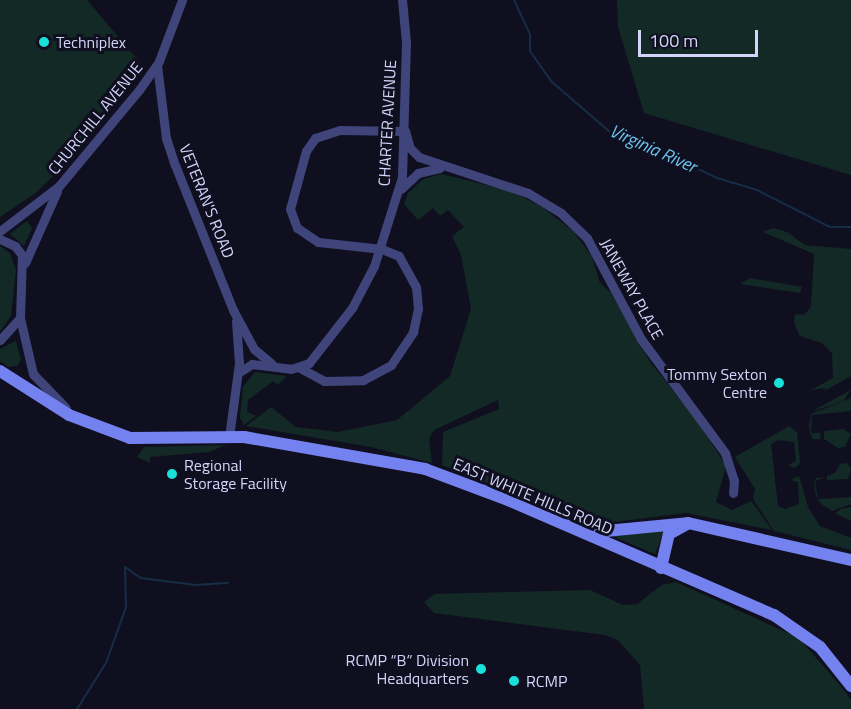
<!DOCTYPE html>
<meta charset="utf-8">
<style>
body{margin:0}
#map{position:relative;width:851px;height:709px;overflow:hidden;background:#100f20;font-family:"Titillium Web",sans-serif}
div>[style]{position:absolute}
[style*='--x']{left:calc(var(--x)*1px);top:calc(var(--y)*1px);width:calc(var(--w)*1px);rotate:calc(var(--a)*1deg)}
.green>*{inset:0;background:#132925}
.stream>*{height:2px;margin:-1px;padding:0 1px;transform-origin:1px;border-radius:1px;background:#152e45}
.street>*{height:9px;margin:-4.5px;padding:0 4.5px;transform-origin:4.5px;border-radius:4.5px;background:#3f457a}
.secondary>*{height:12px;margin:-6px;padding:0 6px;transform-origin:6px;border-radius:6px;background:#7482f0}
.dots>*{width:16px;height:16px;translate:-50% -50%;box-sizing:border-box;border:3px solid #100f20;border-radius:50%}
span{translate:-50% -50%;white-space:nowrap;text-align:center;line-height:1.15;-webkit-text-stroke:6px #100f20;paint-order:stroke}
.poi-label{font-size:16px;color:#d3d4fa}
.left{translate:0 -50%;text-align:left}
.right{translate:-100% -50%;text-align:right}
.street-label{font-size:16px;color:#d3d4fa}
.water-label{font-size:18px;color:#6cc4ef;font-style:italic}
.scale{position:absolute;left:638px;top:30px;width:120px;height:27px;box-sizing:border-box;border:3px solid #d3d4fa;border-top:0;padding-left:8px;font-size:18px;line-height:21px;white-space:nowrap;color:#d3d4fa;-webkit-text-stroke:4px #100f20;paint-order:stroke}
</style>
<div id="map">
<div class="green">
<div style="clip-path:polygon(0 0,87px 0,143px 66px,64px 165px,37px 192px,0 217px)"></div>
<div style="clip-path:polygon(617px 0,851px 0,851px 175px,644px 113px,618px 27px)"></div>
<div style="clip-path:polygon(441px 174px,511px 191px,542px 207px,574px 232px,592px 257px,600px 283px,611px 293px,650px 362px,699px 423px,726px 466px,716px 502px,732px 510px,751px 501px,772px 530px,686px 513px,590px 525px,442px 465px,443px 432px,499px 409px,498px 400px,434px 430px,429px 439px,432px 463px,371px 447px,246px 426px,271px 407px,296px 427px,338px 432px,397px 420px,450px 376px,471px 309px,461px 255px,452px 236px,464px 227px,448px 210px,440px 216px,433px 208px,418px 220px,404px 204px,408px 193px,423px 179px)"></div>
<div style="clip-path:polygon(27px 221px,32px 228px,24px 246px,10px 234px)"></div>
<div style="clip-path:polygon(773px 228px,787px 232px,805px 245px,851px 249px,851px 376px,824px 391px,825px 388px,811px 390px,833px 378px,832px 353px,822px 343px,800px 336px,794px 323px,795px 314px,804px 315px,811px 307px,814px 254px,763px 232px)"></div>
<div style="clip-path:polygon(0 246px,10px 253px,16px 270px,11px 316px,0 332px)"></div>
<div style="clip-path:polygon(750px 278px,790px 285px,802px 287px,800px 293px,740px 284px)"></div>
<div style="clip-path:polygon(16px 341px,21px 360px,17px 366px,8px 367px,0 361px,0 349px)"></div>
<div style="clip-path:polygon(255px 372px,287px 376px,278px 385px,273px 381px,248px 400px,247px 412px,256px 416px,244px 425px,240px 418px,243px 387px)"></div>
<div style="clip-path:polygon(851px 390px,843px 401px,814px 411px,816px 409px)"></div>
<div style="clip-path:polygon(851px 398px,851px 411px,812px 415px,811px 433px,820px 433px,821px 439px,813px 439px,810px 433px,809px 425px,811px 414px)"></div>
<div style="clip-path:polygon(789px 426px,797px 432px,800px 463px,795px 468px,788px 465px,796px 461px,794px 442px,778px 440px,771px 444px,778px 506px,785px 509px,799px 504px,798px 482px,790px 480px,799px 476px,808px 507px,820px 526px,851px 538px,851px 550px,774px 531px,753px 499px,755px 489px,735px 457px)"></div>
<div style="clip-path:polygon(843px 429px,851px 434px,845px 447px,838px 448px,824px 439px,824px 431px)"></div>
<div style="clip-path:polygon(226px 445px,209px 452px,150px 457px,150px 463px,137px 457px,144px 447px)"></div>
<div style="clip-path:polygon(847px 463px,851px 469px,848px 479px,827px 480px,827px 476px,835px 473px,840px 464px)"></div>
<div style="clip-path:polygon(825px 477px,815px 481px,818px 499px,851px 497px,851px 504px,832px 511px,821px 504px,816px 496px,814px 482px,816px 478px)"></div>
<div style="clip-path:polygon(851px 507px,851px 521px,835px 513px,841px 509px)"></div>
<div style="clip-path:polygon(664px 531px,655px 554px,612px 536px)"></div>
<div style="clip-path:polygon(676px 582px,799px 638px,844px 690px,851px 700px,851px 709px,644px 709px,640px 665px,618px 640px,605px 635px,434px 613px,424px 602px,435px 594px,590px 590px,623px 605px,637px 604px,662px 585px)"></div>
</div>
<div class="stream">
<div style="--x:514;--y:0;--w:38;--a:65"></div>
<div style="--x:530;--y:34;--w:17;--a:90"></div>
<div style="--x:530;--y:51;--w:38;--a:55"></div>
<div style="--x:552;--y:82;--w:77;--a:40.8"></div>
<div style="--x:610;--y:132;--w:48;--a:19.6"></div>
<div style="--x:655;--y:148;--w:69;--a:25.8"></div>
<div style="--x:717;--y:178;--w:42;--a:16.7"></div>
<div style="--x:757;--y:190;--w:82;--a:26.9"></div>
<div style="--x:830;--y:227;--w:21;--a:0"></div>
<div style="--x:125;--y:567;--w:19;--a:35"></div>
<div style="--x:141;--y:578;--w:55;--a:7.3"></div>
<div style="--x:196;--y:585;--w:32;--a:-4"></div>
<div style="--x:77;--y:709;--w:54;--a:-57.8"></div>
<div style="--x:106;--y:663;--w:59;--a:-70.3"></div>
<div style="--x:126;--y:607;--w:40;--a:-91.4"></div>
</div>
<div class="street">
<div style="--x:157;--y:65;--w:74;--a:83"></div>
<div style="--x:166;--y:138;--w:28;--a:72"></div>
<div style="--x:175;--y:165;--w:156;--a:68.2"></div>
<div style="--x:233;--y:310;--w:44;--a:61.7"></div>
<div style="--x:254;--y:349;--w:23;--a:40"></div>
<div style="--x:405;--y:131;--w:18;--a:74"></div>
<div style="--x:410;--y:148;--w:13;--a:45"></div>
<div style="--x:419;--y:157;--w:115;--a:18.3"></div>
<div style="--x:528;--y:193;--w:39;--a:31"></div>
<div style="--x:561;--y:213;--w:36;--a:44"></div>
<div style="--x:587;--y:238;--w:115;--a:61.9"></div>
<div style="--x:641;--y:339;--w:142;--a:53.6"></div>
<div style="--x:725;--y:453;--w:28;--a:72"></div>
<div style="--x:734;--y:480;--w:13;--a:94"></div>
<div style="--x:401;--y:189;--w:23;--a:-43"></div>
<div style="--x:418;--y:173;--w:22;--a:-13"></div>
<div style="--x:0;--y:231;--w:74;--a:-37.3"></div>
<div style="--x:59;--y:186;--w:125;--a:-50.2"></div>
<div style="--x:139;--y:90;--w:35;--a:-55"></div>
<div style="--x:159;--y:61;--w:65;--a:-69.3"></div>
<div style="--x:0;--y:239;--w:17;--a:25"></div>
<div style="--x:15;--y:246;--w:11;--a:52"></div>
<div style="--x:22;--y:255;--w:63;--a:91.8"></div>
<div style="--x:20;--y:318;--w:57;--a:76.9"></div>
<div style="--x:33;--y:374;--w:47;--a:45.9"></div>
<div style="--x:25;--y:263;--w:79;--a:-66"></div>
<div style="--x:0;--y:340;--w:30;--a:-48"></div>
<div style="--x:300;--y:368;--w:27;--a:28"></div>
<div style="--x:324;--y:381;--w:39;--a:-1"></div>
<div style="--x:363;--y:380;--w:32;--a:-28"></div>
<div style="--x:391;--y:365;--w:40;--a:-56"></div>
<div style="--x:413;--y:332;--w:24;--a:-78"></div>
<div style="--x:418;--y:309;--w:22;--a:-95"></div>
<div style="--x:416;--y:287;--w:35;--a:-119"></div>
<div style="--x:399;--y:256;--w:18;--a:-158"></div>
<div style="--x:382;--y:249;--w:64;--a:-173.8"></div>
<div style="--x:318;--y:242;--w:25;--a:-146"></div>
<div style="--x:297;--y:228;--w:20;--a:-110"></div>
<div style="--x:290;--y:209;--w:60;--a:-74.6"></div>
<div style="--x:306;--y:151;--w:16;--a:-55"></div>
<div style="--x:315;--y:138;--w:26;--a:-18"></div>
<div style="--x:340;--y:130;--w:65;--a:0.9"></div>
<div style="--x:238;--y:373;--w:17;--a:-33"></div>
<div style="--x:252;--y:364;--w:39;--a:7"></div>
<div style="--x:291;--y:369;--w:19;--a:-18"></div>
<div style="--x:309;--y:363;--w:70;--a:-52"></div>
<div style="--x:352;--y:308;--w:47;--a:-62.4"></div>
<div style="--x:374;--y:266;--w:93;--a:-72.5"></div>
<div style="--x:402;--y:177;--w:135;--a:-88.3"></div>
<div style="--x:406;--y:42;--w:42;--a:-95.4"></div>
<div style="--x:229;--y:437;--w:75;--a:-82.3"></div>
<div style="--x:239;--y:363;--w:42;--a:-94.1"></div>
</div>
<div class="secondary">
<div style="--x:0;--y:371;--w:82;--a:32.5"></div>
<div style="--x:69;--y:415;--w:65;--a:20.7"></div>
<div style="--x:130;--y:438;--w:114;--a:-0.5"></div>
<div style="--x:244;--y:437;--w:184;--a:10"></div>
<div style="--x:425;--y:469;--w:89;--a:20.5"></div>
<div style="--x:508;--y:500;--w:290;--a:23.4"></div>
<div style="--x:774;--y:615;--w:56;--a:34.8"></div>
<div style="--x:820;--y:647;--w:50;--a:51.5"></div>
<div style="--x:585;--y:533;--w:103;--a:-5.5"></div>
<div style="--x:688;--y:523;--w:167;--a:12.8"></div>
<div style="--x:661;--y:568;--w:35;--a:-77"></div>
<div style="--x:669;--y:534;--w:21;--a:-29"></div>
</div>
<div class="dots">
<div style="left:44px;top:42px;background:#19e1d9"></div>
<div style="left:779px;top:383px;background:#19e1d9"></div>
<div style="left:172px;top:474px;background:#19e1d9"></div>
<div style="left:481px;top:669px;background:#19e1d9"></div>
<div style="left:514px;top:681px;background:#19e1d9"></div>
</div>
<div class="poi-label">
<span class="left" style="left:56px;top:42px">Techniplex</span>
<span class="right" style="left:767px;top:383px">Tommy Sexton<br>Centre</span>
<span class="left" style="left:184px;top:474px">Regional<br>Storage Facility</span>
<span class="right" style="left:469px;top:669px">RCMP “B” Division<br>Headquarters</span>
<span class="left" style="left:526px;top:681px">RCMP</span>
</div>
<div class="street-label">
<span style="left:95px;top:118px;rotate:-51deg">CHURCHILL AVENUE</span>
<span style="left:387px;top:123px;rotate:-87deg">CHARTER AVENUE</span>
<span style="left:207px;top:201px;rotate:68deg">VETERAN'S ROAD</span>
<span style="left:632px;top:289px;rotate:61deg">JANEWAY PLACE</span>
<span style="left:533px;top:496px;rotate:23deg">EAST WHITE HILLS ROAD</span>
</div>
<div class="water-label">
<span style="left:653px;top:149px;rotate:24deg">Virginia River</span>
</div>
<div class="scale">100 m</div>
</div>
